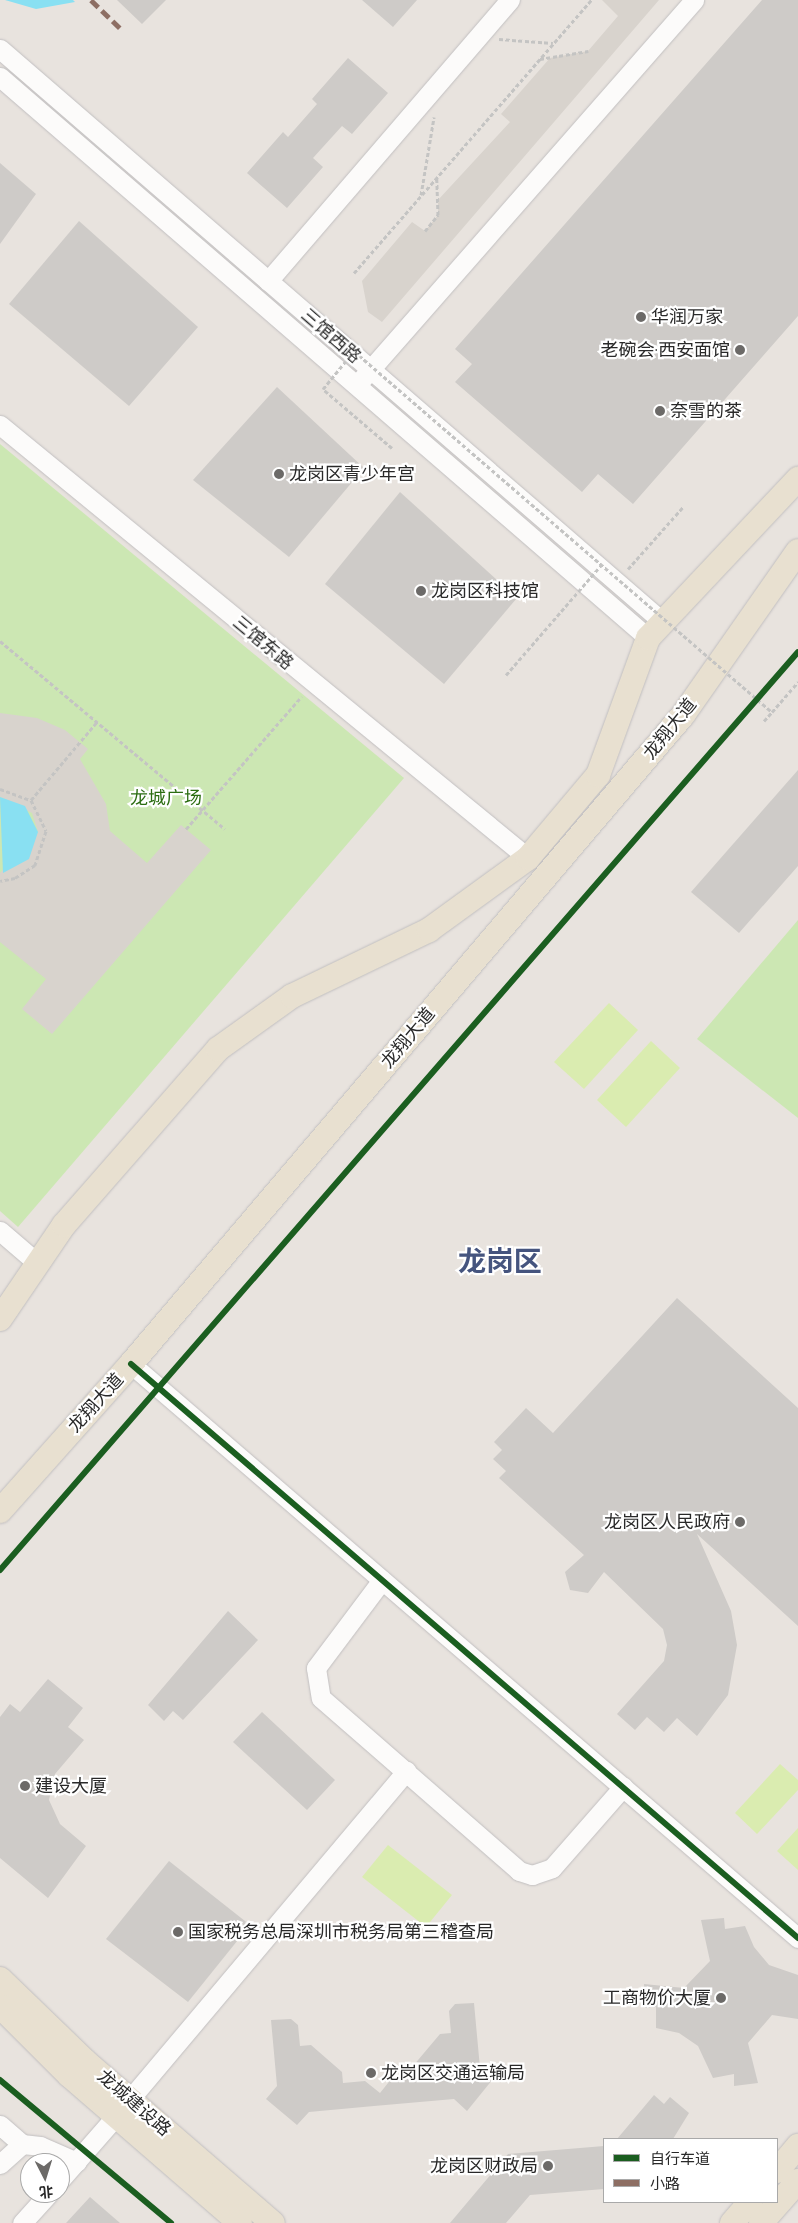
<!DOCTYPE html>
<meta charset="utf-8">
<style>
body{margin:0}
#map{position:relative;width:798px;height:2223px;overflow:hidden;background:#e8e3de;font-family:Raleway,"Noto Sans SC",sans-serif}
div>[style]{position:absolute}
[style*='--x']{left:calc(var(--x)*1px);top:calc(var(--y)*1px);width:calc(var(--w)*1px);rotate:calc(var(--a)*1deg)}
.green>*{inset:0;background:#cce7b3}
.pitch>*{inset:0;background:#daecb0}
.plaza>*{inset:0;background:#d8d3cd}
.water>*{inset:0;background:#89e0f2}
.building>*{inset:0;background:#cecbc8}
.path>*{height:3px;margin-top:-1.5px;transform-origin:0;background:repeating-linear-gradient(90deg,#c4c4c3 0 4px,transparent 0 6.5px)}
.roads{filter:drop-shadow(0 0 1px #c1bfc0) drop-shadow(0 0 1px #c1bfc0)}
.minor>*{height:19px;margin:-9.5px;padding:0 9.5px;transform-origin:9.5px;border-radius:9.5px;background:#fcfbfa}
.major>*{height:24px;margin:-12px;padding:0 12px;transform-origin:12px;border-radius:12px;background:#e8e0d0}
.path-bridge>*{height:3px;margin-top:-1.5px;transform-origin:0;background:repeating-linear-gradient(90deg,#c4c4c3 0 4px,transparent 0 6.5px)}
.quiet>*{height:5px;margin-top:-2.5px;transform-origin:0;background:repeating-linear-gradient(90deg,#8d6e63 0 10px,transparent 0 15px)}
.cycleway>*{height:6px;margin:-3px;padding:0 3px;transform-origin:3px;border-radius:3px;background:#1b5e20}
.dots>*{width:14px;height:14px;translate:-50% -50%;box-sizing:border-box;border:2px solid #fff;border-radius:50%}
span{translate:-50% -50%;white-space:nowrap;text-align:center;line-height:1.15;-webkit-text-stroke:4.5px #fff;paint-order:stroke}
.poi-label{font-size:18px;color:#292929}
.left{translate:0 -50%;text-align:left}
.right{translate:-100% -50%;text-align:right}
.street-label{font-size:18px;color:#292929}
.park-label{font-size:18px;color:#2c6d12}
.town-label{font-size:28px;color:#45547e;font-weight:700}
.legend{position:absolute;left:603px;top:2138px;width:175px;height:65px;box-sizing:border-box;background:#fff;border:1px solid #a9a9a9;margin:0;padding:6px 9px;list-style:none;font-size:15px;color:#292929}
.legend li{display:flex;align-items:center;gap:10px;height:25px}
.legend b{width:25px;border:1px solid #a9a9a9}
.north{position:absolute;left:20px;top:2153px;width:50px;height:50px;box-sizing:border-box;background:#fff;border:1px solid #a9a9a9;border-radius:50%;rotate:175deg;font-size:14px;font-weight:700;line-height:20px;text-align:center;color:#292929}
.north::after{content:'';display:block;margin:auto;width:18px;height:22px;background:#6c6a68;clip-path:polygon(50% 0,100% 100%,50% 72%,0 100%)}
</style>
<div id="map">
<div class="green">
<div style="clip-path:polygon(0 444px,404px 778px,18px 1227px,0 1211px)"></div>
<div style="clip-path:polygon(798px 920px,798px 1118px,697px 1039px)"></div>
</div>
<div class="pitch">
<div style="clip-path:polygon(609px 1003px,638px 1030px,584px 1089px,554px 1062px)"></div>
<div style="clip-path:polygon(651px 1041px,680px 1068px,626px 1127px,597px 1100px)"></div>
<div style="clip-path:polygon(780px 1764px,798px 1780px,798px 1790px,757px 1834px,735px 1813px)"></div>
<div style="clip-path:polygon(798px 1828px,798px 1870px,777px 1851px)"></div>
<div style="clip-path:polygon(388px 1845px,452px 1895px,426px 1927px,362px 1877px)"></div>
</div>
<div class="plaza">
<div style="clip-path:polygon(602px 0,659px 0,382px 322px,368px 312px,362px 281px,412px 222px,425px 231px,438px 215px,438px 200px,510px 122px,501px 114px,550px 58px,588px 51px,618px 16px)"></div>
<div style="clip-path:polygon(0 713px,37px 718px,65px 730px,88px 749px,80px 759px,106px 804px,110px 831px,147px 863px,181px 825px,211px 850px,52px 1034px,22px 1009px,46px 979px,0 942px,0 873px,38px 832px,32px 813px,0 797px)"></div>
</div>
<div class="water">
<div style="clip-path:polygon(5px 0,73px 0,75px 2px,36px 9px)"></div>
<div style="clip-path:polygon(0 797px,25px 806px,38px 832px,29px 859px,3px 873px)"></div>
</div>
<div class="building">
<div style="clip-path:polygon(117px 0,166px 0,142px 24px)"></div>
<div style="clip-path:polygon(362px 0,417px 0,393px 27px)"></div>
<div style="clip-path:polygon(762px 0,798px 0,798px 316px,633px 504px,598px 474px,582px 492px,455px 382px,472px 364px,455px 349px)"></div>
<div style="clip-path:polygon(348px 58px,388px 93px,352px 134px,342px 126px,313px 158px,323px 167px,287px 208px,247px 173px,283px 132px,288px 137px,317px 104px,312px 99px)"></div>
<div style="clip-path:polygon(0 163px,36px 194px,0 244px)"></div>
<div style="clip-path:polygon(79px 221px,198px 327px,129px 406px,9px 304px)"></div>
<div style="clip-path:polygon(277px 387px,364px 468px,289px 557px,193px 480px)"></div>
<div style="clip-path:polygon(400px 492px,517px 598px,444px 684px,325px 584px)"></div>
<div style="clip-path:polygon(798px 770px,798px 866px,739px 933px,691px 892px)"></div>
<div style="clip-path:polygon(677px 1298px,798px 1408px,798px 1626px,697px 1534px,731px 1611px,737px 1645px,728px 1695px,697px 1736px,677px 1718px,664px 1732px,647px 1717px,635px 1730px,617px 1714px,664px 1661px,667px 1645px,663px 1629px,604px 1572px,588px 1593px,570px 1590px,565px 1572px,584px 1555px,499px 1478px,506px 1471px,493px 1459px,502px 1450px,494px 1442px,526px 1408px,553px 1433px)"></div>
<div style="clip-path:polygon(228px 1611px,258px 1640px,183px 1720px,173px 1711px,164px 1721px,148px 1705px)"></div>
<div style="clip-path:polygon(48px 1679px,83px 1708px,68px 1727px,84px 1740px,55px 1774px,49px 1800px,60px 1824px,86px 1846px,48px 1898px,0 1858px,0 1717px,10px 1704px,20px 1712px)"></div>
<div style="clip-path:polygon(262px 1712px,335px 1780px,307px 1810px,233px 1742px)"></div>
<div style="clip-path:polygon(169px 1861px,250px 1925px,188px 2002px,106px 1939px)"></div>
<div style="clip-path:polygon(724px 1918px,725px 1929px,745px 1926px,754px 1947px,769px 1965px,798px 1975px,798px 2019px,772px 2015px,748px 2043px,758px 2083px,734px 2086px,734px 2074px,713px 2078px,698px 2046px,679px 2033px,656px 2028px,656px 2007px,645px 2008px,644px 1984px,684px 1988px,710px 1961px,701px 1920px)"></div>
<div style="clip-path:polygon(474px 2003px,480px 2068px,493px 2079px,467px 2111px,454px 2099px,374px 2106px,309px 2112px,297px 2125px,266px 2099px,277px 2086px,271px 2020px,291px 2019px,298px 2025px,300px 2046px,311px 2045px,342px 2072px,343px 2083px,365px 2081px,380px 2093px,392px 2078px,414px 2076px,413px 2066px,440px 2034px,451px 2033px,449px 2011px,455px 2004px)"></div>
<div style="clip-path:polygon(654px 2095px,664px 2104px,670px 2097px,689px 2113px,673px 2139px,617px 2139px)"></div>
<div style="clip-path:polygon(604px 2146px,604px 2189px,530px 2195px,506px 2223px,450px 2223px,508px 2154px)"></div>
<div style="clip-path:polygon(90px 2197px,120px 2223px,66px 2223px)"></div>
</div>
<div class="path">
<div style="--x:499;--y:39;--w:54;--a:4.2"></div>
<div style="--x:540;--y:59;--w:49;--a:-9.5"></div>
<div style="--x:421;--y:195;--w:79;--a:-80.5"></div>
<div style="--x:425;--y:231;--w:21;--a:-51"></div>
<div style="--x:438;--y:215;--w:38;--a:-92"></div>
<div style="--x:354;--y:273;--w:362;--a:-49"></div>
<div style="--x:628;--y:569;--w:84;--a:-48.4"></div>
<div style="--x:0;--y:641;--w:293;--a:39.9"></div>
<div style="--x:764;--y:721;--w:12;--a:-48"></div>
<div style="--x:0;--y:789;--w:33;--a:20"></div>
<div style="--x:31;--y:800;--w:34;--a:64"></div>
<div style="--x:46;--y:831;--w:36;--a:108"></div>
<div style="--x:35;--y:865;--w:24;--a:147"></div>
<div style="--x:15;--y:878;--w:15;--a:169"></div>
<div style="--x:31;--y:800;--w:101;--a:-49.8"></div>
<div style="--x:186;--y:829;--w:176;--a:-48.9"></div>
</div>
<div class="roads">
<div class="minor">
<div style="--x:0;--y:49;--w:876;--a:40.84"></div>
<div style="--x:0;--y:77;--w:857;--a:40.88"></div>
<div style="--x:268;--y:281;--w:371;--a:-49.3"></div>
<div style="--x:362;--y:379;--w:504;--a:-48.78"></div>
<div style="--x:0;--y:425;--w:683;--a:39.35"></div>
<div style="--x:0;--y:1231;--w:48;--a:40.7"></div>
<div style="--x:131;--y:1364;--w:880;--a:40.71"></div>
<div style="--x:382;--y:1580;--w:110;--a:126.9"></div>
<div style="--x:316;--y:1668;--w:30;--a:81"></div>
<div style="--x:321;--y:1698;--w:263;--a:41.1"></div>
<div style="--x:519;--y:1871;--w:14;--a:17"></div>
<div style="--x:532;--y:1875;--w:21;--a:-19"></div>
<div style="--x:552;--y:1868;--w:108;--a:-48.8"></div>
<div style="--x:130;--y:2099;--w:429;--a:-49.9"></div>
<div style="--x:0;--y:2125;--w:29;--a:41"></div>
<div style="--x:0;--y:2164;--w:30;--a:-42"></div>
<div style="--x:22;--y:2144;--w:18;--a:6"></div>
<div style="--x:40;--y:2146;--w:40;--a:23.4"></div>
<div style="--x:60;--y:2180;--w:85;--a:-48.8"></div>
<div style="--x:22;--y:2223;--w:40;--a:-48"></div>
</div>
<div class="major">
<div style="--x:0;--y:1319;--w:114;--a:-55.8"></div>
<div style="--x:64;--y:1225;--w:234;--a:-48.8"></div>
<div style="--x:218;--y:1049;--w:91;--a:-35.6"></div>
<div style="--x:292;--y:996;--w:152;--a:-25.7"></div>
<div style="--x:429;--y:930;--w:122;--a:-36"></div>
<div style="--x:528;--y:858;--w:109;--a:-49.9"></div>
<div style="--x:598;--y:775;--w:146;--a:-69.9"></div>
<div style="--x:648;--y:638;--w:219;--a:-46.7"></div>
<div style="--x:0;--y:1511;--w:197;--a:-48.3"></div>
<div style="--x:131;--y:1364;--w:852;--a:-49.62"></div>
<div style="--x:683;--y:715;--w:200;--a:-55"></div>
<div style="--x:0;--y:1979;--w:118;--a:44"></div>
<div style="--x:85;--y:2061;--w:248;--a:40.8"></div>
<div style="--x:0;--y:2006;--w:98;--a:45"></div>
<div style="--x:69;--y:2075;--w:226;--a:40.9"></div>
<div style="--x:777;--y:2171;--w:33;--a:-50"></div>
<div style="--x:732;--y:2223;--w:28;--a:-49"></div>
<div style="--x:761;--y:2223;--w:56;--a:-48.6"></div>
</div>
</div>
<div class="path-bridge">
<div style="--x:392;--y:448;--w:91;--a:-139.5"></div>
<div style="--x:323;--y:389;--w:49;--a:-50.8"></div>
<div style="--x:354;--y:351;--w:552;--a:40.82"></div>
<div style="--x:772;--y:712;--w:40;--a:-49"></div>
<div style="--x:506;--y:675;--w:147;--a:-49.1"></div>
</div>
<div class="quiet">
<div style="--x:91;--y:0;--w:40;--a:44"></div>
</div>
<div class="cycleway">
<div style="--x:131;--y:1364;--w:880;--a:40.71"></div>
<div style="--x:0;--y:1570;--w:1216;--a:-49"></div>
<div style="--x:0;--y:2080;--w:223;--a:39.9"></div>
</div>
<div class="dots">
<div style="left:641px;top:317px;background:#6c6a68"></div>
<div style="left:740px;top:350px;background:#6c6a68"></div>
<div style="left:660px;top:411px;background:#6c6a68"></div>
<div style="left:279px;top:474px;background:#6c6a68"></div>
<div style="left:421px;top:591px;background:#6c6a68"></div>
<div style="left:740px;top:1522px;background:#6c6a68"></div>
<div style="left:25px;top:1786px;background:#6c6a68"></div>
<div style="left:178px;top:1932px;background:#6c6a68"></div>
<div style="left:721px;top:1998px;background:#6c6a68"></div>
<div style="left:371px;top:2073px;background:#6c6a68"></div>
<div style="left:548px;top:2166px;background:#6c6a68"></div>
</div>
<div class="poi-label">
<span class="left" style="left:651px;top:317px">华润万家</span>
<span class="right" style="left:730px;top:350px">老碗会·西安面馆</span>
<span class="left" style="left:670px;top:411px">奈雪的茶</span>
<span class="left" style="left:289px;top:474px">龙岗区青少年宫</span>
<span class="left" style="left:431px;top:591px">龙岗区科技馆</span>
<span class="right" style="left:730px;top:1522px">龙岗区人民政府</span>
<span class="left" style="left:35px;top:1786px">建设大厦</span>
<span class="left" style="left:188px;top:1932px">国家税务总局深圳市税务局第三稽查局</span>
<span class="right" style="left:711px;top:1998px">工商物价大厦</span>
<span class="left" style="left:381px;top:2073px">龙岗区交通运输局</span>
<span class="right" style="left:538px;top:2166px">龙岗区财政局</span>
</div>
<div class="street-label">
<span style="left:331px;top:336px;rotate:41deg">三馆西路</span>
<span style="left:263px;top:643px;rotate:40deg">三馆东路</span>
<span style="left:670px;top:729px;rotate:-51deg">龙翔大道</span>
<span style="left:408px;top:1038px;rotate:-50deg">龙翔大道</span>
<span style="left:96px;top:1403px;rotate:-48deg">龙翔大道</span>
<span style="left:134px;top:2103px;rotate:41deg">龙城建设路</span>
</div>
<div class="park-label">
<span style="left:166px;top:798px">龙城广场</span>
</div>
<div class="town-label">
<span style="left:500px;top:1262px">龙岗区</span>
</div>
<ul class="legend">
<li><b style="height:6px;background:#1b5e20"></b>自行车道</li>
<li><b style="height:6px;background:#8d6e63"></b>小路</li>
</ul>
<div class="north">北</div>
</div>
